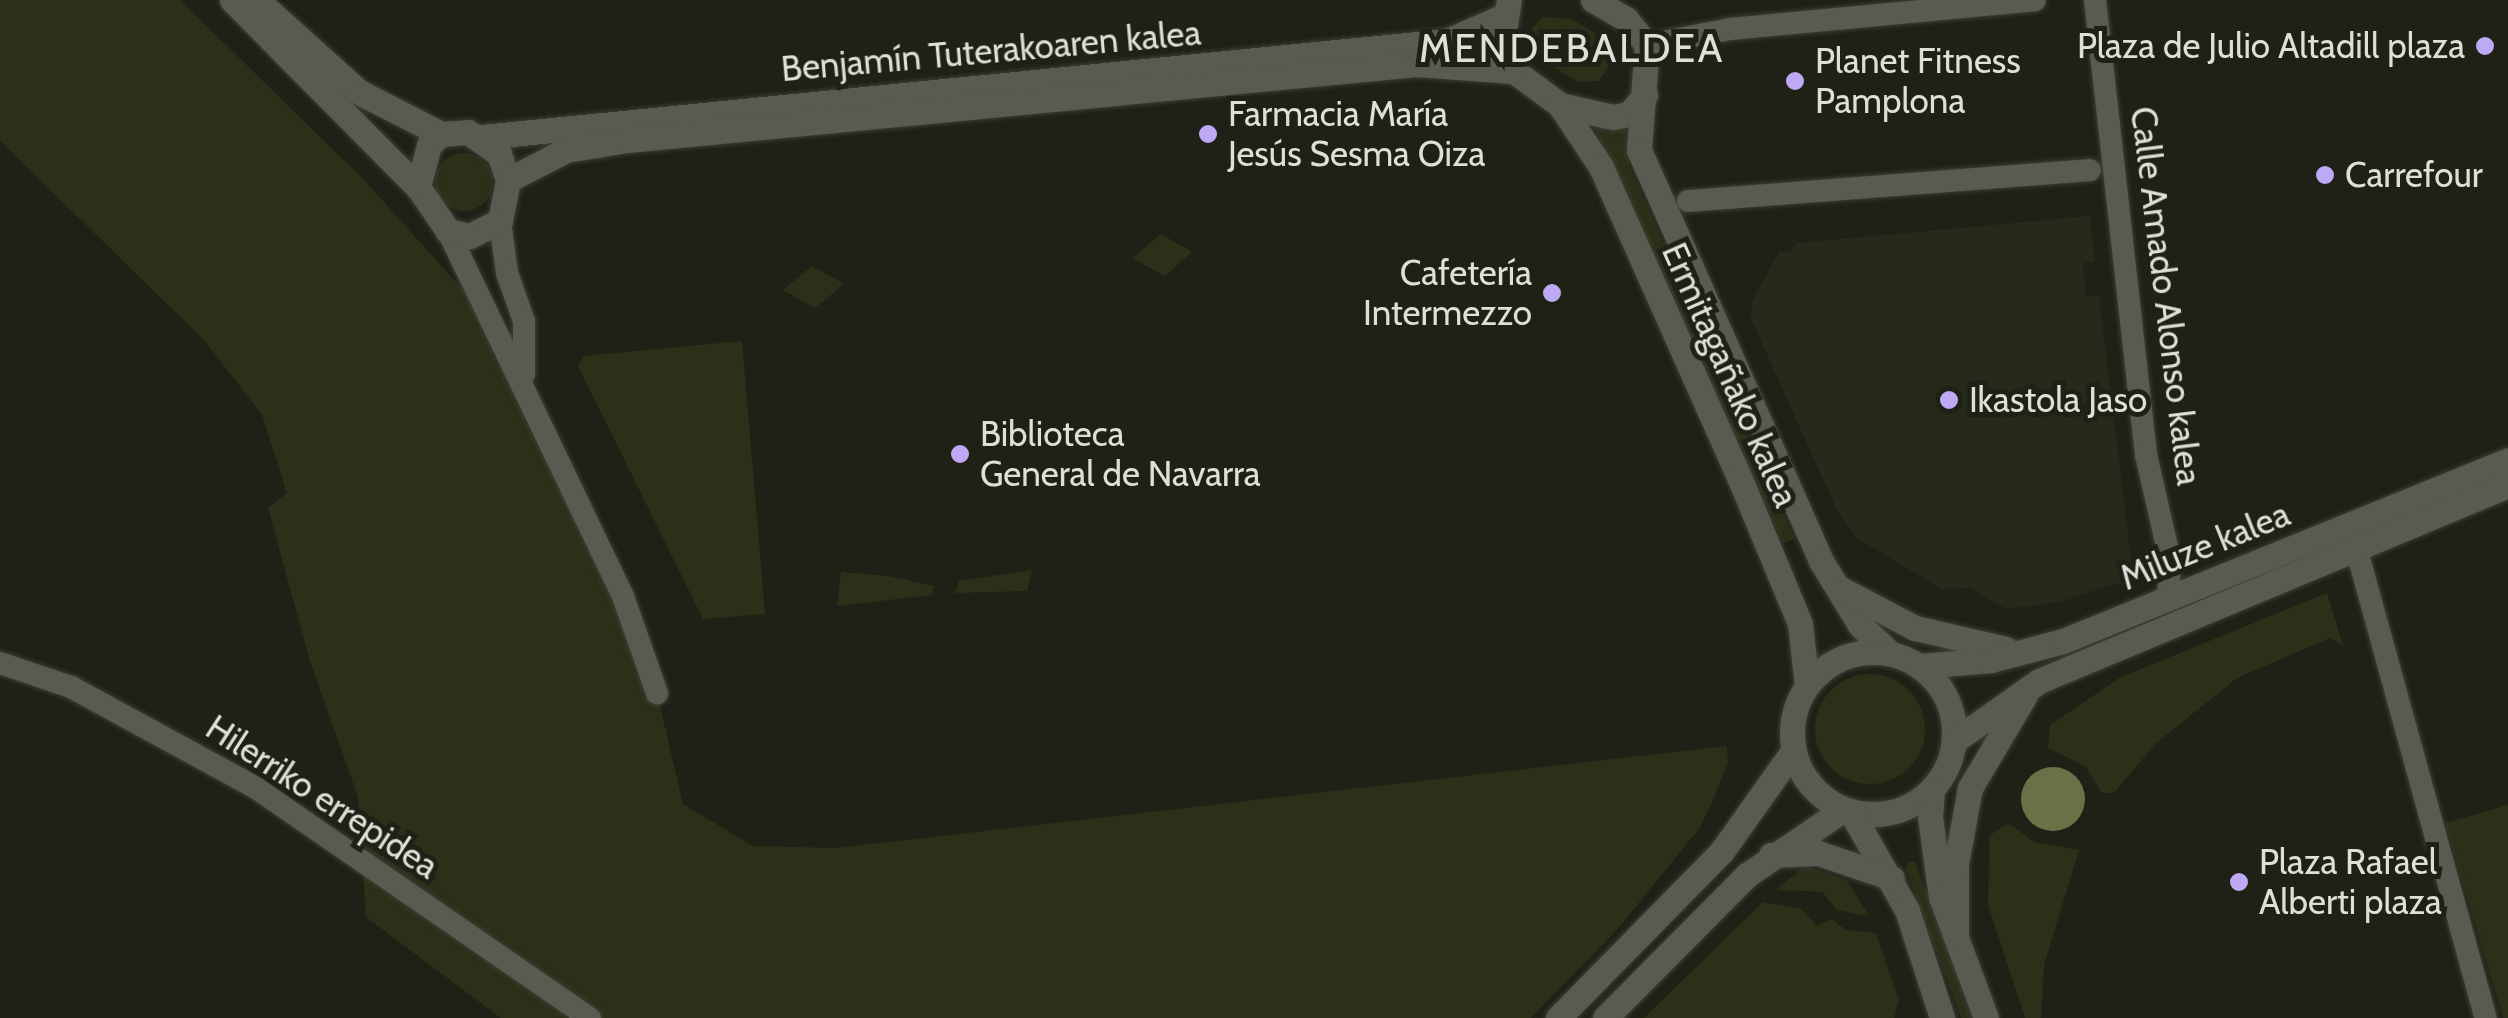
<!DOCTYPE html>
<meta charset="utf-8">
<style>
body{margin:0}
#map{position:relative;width:2508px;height:1018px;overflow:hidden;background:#1f2117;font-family:Cabin,sans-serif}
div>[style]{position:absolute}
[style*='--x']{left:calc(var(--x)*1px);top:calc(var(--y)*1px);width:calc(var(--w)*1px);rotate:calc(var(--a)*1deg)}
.built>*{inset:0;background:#272a1a}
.green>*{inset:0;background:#2d3018}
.round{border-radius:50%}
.water>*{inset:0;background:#6a7146}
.roads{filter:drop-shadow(0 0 2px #3c3e36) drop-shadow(0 0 2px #3c3e36)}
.street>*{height:22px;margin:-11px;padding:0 11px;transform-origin:11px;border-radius:11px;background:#585b4f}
.secondary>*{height:25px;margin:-12.5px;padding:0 12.5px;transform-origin:12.5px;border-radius:12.5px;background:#585b4f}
.secondary>.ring{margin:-12.5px;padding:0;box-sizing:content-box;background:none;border:25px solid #585b4f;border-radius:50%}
.dots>*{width:28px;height:28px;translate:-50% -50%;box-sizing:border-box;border:5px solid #1f2117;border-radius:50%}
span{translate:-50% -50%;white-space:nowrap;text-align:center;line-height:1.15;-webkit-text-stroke:10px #1f2117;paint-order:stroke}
.poi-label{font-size:35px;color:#dedfd8}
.right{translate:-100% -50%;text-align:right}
.left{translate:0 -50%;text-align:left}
.street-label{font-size:35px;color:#dedfd8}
.quarter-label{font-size:40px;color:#dedfd8;letter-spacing:2.5px}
</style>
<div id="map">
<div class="built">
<div style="clip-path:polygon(2090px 216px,2095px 261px,2083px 263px,2086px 296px,2099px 295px,2132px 568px,2127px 580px,2060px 602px,2006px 609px,1971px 588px,1942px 589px,1857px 538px,1837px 510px,1751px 319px,1752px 301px,1779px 252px,1791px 251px,1796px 243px)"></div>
</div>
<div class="green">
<div style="clip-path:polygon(0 0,180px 0,364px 180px,464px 291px,657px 693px,683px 804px,753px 846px,836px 848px,1727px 746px,1728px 763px,1713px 800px,1699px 829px,1615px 932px,1531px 1018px,501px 1018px,366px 917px,358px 797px,310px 661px,268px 508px,287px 493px,262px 415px,205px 341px,0 141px)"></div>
<div style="clip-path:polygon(1543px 17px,1571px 19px,1597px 34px,1609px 67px,1599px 81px,1579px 82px,1544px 62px,1532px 28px)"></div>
<div style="clip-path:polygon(1625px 123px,1630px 168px,1794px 539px,1783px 543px,1594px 128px)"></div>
<div class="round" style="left:435px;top:153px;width:58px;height:58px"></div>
<div style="clip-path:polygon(1161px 234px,1192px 252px,1165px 276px,1132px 258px)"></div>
<div style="clip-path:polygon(812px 266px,844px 284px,815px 308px,783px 290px)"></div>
<div style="clip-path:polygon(742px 341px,765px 614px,703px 619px,578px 366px,584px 356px)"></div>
<div style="clip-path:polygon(1032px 570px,1027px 591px,955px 593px,959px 581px)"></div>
<div style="clip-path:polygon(841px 572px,888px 576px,934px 586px,932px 595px,837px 606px)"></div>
<div style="clip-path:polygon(2327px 593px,2343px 645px,2330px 638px,2237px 678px,2155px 744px,2114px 793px,2102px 793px,2085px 766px,2048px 748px,2050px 725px,2121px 677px)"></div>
<div class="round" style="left:1815px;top:674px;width:110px;height:110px"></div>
<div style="clip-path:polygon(2508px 805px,2508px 1018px,2503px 1018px,2445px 823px)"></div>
<div style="clip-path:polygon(2009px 823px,2034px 842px,2079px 850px,2044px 965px,2041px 1018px,2025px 1018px,1988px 905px,1990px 835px)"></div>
<div style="clip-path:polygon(1909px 861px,1915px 862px,1972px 1018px,1961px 1018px,1906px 869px)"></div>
<div style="clip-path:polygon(1805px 866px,1847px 880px,1869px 916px,1837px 910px,1822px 892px,1776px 890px)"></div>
<div style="clip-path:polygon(1763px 902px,1801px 909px,1817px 926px,1831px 919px,1846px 930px,1876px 933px,1899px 1001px,1894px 1018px,1644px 1018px)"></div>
</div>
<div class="water">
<div class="round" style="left:2021px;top:767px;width:64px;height:64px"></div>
</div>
<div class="roads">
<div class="street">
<div style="--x:2095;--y:0;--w:458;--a:83.6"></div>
<div style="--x:2146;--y:455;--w:108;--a:77.1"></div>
<div style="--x:2170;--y:560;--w:40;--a:92.9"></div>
<div style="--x:1647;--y:45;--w:85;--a:-10.9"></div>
<div style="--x:1730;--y:29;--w:306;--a:-5.4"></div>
<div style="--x:1688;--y:201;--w:403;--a:-4.4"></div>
<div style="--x:500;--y:221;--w:52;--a:82.3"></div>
<div style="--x:507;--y:273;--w:51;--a:70.5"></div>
<div style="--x:524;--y:321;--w:53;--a:90"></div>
<div style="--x:448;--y:231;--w:408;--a:64.4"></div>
<div style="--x:624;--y:599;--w:100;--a:70.7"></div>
<div style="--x:2357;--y:551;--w:484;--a:74.6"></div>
<div style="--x:0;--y:663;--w:75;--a:18.7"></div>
<div style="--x:71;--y:687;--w:211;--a:28.6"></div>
<div style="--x:256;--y:788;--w:406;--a:34.6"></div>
</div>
<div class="secondary">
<div style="--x:232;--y:0;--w:264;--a:45.2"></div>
<div style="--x:257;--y:0;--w:137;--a:42"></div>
<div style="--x:359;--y:92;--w:92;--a:27.1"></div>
<div style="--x:1509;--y:0;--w:50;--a:99.3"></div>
<div style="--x:1501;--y:49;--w:26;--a:59"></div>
<div style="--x:1514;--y:71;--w:57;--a:36.5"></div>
<div style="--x:1560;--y:105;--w:54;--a:12.8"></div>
<div style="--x:1613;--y:117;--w:16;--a:-11"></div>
<div style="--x:1629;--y:114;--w:25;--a:-50"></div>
<div style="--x:1593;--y:0;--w:38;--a:30"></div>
<div style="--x:1626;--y:19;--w:33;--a:51"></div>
<div style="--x:1647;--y:45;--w:105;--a:94.4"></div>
<div style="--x:1639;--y:150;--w:449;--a:66.1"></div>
<div style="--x:1821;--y:561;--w:75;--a:58.6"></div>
<div style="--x:1860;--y:625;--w:40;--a:43"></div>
<div style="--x:1560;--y:105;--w:74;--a:56.5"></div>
<div style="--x:1601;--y:167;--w:342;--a:66"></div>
<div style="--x:1740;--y:479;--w:157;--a:67.5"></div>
<div style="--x:1800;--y:624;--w:61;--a:83.5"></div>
<div style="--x:468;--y:132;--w:38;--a:35"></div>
<div style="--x:499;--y:154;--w:28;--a:71"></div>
<div style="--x:508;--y:180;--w:42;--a:101"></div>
<div style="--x:500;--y:221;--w:34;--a:154"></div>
<div style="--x:469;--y:236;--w:22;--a:-167"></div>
<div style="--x:448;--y:231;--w:53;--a:-124.3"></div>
<div style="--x:418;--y:187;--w:43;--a:-75.3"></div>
<div style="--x:429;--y:145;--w:16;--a:-43"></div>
<div style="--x:441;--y:134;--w:27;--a:-4"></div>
<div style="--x:482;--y:137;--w:970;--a:-5.68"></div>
<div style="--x:1447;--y:41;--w:60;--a:-23.6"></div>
<div style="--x:508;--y:180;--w:65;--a:-27.3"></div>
<div style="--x:566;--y:150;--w:62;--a:-9.3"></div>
<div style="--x:627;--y:140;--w:793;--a:-5.5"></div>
<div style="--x:1416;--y:64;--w:98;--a:4.1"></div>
<div style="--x:1839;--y:588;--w:86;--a:27.8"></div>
<div style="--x:1915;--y:628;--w:93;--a:13"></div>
<div class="ring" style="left:1792px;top:652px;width:137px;height:137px"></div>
<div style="--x:1920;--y:666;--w:71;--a:-4.8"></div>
<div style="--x:1991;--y:660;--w:74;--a:-14.8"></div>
<div style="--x:2063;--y:641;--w:480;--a:-22.1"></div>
<div style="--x:1954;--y:741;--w:104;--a:-35.2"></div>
<div style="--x:2039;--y:681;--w:508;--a:-22.68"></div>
<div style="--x:1932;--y:789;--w:28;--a:94"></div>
<div style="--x:1930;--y:817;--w:81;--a:82.2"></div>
<div style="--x:1941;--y:897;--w:129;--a:69.6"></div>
<div style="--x:1851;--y:812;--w:113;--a:60.3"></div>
<div style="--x:1907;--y:910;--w:114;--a:72"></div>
<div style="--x:1771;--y:855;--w:47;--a:-2.4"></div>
<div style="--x:1818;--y:853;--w:78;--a:18.7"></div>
<div style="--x:1956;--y:933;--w:69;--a:-90"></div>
<div style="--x:1956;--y:864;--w:77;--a:-79.6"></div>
<div style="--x:1970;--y:788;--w:108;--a:-59.4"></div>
<div style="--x:1558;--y:1018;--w:234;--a:-45.5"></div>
<div style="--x:1722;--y:851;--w:123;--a:-54.6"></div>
<div style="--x:1605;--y:1018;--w:202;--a:-45.2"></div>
<div style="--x:1747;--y:875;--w:117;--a:-34.2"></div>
</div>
</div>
<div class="dots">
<div style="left:2485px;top:46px;background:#bea9f5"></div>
<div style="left:1795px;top:81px;background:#bea9f5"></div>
<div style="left:1208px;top:134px;background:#bea9f5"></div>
<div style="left:2325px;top:175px;background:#bea9f5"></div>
<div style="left:1552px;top:293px;background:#bea9f5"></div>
<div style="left:1949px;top:400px;background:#bea9f5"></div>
<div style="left:960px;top:454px;background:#bea9f5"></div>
<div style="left:2239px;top:882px;background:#bea9f5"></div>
</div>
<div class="poi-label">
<span class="right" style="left:2465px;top:46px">Plaza de Julio Altadill plaza</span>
<span class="left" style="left:1815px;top:81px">Planet Fitness<br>Pamplona</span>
<span class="left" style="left:1228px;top:134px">Farmacia María<br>Jesús Sesma Oiza</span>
<span class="left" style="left:2345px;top:175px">Carrefour</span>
<span class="right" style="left:1532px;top:293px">Cafetería<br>Intermezzo</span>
<span class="left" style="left:1969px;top:400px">Ikastola Jaso</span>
<span class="left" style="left:980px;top:454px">Biblioteca<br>General de Navarra</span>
<span class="left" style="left:2259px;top:882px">Plaza Rafael<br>Alberti plaza</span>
</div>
<div class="street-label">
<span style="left:991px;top:51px;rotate:-5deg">Benjamín Tuterakoaren kalea</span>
<span style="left:2166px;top:296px;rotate:83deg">Calle Amado Alonso kalea</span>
<span style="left:1730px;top:375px;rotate:66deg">Ermitagañako kalea</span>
<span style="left:2205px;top:546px;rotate:-22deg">Miluze kalea</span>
<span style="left:322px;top:797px;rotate:33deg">Hilerriko errepidea</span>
</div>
<div class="quarter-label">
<span style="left:1572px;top:48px">MENDEBALDEA</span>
</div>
</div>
